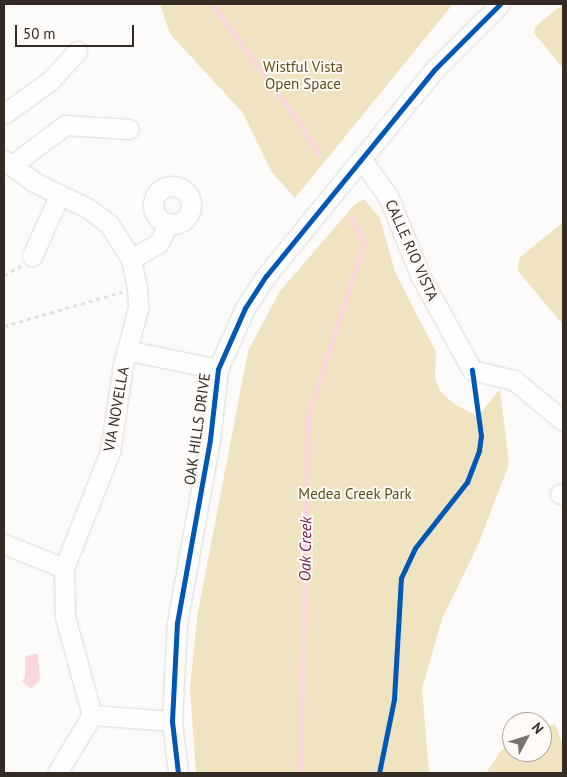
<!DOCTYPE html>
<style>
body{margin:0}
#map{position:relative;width:567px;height:777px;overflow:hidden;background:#fdfbf9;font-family:"PT Sans",sans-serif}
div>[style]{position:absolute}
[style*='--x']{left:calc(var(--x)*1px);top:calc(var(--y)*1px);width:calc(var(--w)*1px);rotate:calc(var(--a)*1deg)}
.green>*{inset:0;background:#f0e3c1}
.water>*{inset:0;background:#fad7dc}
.stream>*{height:5px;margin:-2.5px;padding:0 2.5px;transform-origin:2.5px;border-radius:2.5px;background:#fad7dc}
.path>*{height:3px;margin-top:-1.5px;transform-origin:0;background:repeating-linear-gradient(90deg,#e2e1e0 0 4px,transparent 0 8px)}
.roads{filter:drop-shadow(0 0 1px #dfd8d5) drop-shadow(0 0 1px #dfd8d5)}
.minor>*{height:19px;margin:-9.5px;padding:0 9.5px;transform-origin:9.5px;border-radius:9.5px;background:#fffefe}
.minor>.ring{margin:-9.5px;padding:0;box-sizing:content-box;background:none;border:19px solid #fffefe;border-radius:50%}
.cycleway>*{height:5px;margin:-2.5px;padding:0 2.5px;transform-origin:2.5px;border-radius:2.5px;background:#0057b8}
span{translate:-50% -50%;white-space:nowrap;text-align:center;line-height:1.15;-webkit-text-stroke:4px #fffaf7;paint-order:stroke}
.park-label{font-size:15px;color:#604e1a}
.street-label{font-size:15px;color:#342b26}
.water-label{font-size:16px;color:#741c36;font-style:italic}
.frame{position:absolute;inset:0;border:5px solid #342b26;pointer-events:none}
.north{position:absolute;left:502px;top:712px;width:50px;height:50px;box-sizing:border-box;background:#fffaf7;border:1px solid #aea7a3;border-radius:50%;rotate:50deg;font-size:14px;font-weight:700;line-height:20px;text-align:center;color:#342b26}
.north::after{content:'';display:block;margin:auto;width:18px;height:22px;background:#7a7470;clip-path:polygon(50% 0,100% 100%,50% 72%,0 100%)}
.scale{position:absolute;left:15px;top:25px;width:119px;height:22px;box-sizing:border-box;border:2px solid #342b26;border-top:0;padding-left:6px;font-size:15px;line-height:18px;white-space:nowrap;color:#342b26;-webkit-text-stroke:4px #fffaf7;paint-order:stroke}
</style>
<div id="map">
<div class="green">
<div style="clip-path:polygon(160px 4px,453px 4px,295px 198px,271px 171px,243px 113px,170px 34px)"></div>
<div style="clip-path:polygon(563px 4px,563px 68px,534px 33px,535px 27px)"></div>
<div style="clip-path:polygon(364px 199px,380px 218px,395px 272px,436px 352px,435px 378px,440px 391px,454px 404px,475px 415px,480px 414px,500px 389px,509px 464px,478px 545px,442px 619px,422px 688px,429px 773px,196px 773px,190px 689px,197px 617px,248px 351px,280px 291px,355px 204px)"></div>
<div style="clip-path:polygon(563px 222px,563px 325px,518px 271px,519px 258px)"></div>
<div style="clip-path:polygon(555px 724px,563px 745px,563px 773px,486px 773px,500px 752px,512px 741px,512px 752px,542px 752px,542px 728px)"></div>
</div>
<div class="water">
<div style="clip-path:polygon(38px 654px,40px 680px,31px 689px,22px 681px,25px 677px,25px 656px)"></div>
</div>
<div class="stream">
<div style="--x:212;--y:4;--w:154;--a:53.7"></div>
<div style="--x:303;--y:128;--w:30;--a:60"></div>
<div style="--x:300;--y:773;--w:358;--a:-88.7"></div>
<div style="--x:308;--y:415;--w:181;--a:-72"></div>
<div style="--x:364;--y:243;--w:29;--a:-117"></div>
</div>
<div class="path">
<div style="--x:4;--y:275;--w:19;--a:-28"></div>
<div style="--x:4;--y:326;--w:123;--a:-16.1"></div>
</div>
<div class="roads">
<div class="minor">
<div style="--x:4;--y:114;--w:58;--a:-35.9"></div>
<div style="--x:51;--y:80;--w:39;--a:-48"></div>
<div style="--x:4;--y:160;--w:37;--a:36"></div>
<div style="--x:34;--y:182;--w:61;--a:26.1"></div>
<div style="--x:89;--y:209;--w:25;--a:37"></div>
<div style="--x:109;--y:224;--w:41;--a:57.8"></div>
<div style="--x:131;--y:259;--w:29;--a:78"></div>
<div style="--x:137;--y:287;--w:21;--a:87"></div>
<div style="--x:138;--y:308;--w:59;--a:104.7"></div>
<div style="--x:123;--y:365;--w:88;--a:98.5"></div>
<div style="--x:110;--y:452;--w:125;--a:111.6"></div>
<div style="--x:64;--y:568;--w:49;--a:88.8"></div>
<div style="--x:65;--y:617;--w:102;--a:74.6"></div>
<div style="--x:362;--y:160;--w:44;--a:54.2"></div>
<div style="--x:388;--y:196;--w:85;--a:67.9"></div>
<div style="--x:420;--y:275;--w:108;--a:61.3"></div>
<div style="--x:472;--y:370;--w:43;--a:13.4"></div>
<div style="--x:514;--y:380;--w:64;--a:39.9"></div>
<div style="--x:12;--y:165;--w:66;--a:-37"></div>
<div style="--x:65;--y:125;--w:64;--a:3.6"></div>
<div class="ring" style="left:153px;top:186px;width:19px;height:19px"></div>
<div style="--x:32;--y:256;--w:66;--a:-65.8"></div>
<div style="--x:131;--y:259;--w:32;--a:-30"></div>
<div style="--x:159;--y:243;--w:22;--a:-66"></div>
<div style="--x:126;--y:350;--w:94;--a:11.7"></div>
<div style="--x:560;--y:494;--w:3;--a:-18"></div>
<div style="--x:4;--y:544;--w:65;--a:21.8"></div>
<div style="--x:92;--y:715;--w:80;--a:4.3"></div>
<div style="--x:57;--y:773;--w:68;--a:-58.9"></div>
<div style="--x:178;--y:773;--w:52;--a:-96.6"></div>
<div style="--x:172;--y:721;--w:98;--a:-87.1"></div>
<div style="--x:177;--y:623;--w:187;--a:-79.8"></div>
<div style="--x:210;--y:439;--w:70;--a:-83.5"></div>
<div style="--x:218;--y:369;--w:67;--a:-66.1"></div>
<div style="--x:245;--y:308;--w:38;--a:-57"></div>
<div style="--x:266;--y:276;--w:266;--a:-50.8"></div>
<div style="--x:434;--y:70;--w:93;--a:-45"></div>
</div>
</div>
<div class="cycleway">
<div style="--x:178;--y:773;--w:52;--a:-96.6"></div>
<div style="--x:172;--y:721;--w:98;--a:-87.1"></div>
<div style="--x:177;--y:623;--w:187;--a:-79.8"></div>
<div style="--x:210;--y:439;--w:70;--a:-83.5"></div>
<div style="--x:218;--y:369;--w:67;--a:-66.1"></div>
<div style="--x:245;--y:308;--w:38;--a:-57"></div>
<div style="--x:266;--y:276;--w:266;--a:-50.8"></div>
<div style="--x:434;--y:70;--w:93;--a:-45"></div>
<div style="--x:379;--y:773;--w:76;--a:-78.5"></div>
<div style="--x:394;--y:699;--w:121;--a:-86.7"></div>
<div style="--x:401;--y:578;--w:33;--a:-65"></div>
<div style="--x:415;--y:548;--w:84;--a:-51.8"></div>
<div style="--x:467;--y:482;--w:34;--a:-69"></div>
<div style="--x:479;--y:450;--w:14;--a:-82"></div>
<div style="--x:481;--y:436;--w:67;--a:-97.8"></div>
</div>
<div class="park-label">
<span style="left:303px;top:75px">Wistful Vista<br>Open Space</span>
<span style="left:355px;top:494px">Medea Creek Park</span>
</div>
<div class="street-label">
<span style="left:412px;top:250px;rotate:66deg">CALLE RIO VISTA</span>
<span style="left:116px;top:409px;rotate:-80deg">VIA NOVELLA</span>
<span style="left:197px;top:429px;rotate:-82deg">OAK HILLS DRIVE</span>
</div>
<div class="water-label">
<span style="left:305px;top:549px;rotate:-89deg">Oak Creek</span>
</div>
<div class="frame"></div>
<div class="north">N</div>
<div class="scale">50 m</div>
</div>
